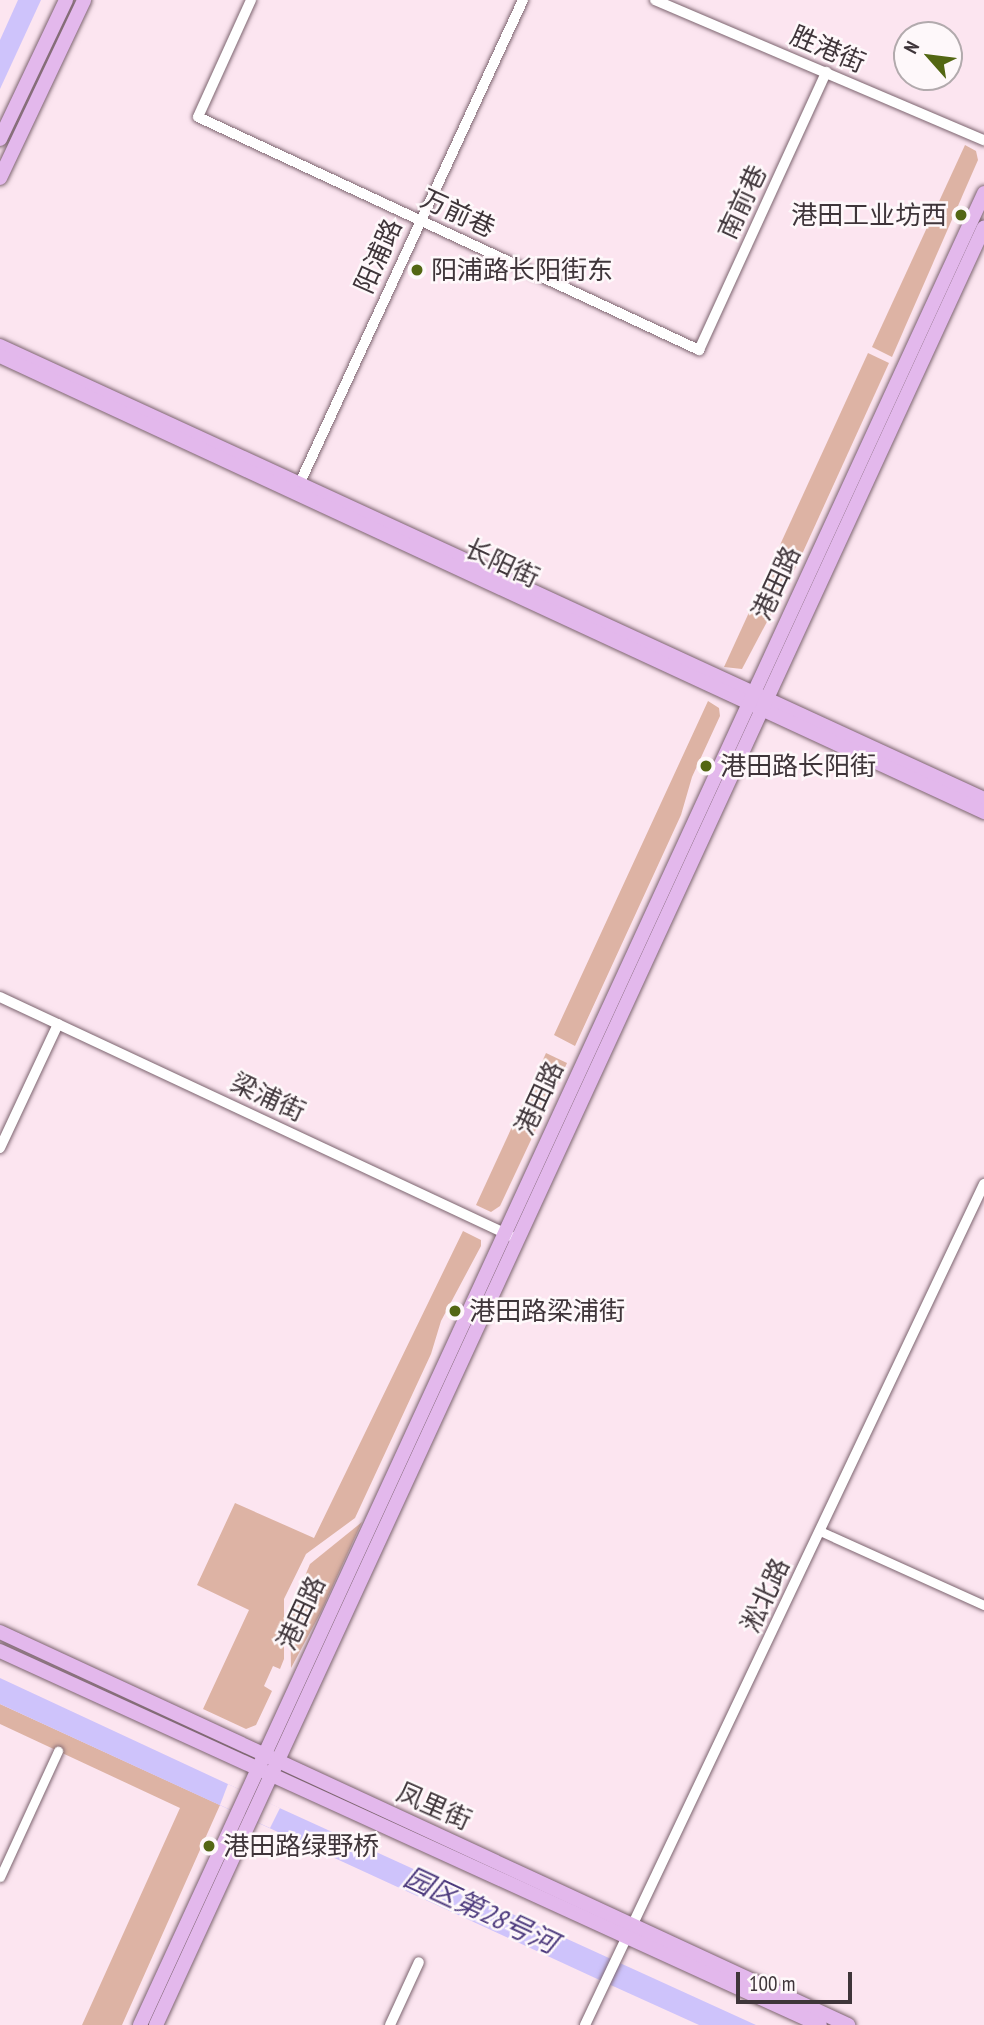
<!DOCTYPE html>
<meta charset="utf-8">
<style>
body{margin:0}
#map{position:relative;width:984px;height:2025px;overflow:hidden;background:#fce5f0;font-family:"PT Sans Narrow","Noto Sans SC",sans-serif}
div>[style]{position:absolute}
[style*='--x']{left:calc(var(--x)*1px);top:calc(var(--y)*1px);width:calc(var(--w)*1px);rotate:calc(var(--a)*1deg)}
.green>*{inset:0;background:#ddb3a4}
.water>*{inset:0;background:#cec3fb}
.pier>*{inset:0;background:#fce5f0}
.roads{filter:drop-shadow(0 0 2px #7c646f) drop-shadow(0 0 2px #7c646f)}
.minor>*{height:9px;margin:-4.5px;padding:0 4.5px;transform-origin:4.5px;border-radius:4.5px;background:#fff}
.tertiary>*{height:10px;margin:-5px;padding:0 5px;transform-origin:5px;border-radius:5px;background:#fff}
.primary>*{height:14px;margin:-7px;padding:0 7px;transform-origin:7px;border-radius:7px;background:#e3b8ec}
.dots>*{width:19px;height:19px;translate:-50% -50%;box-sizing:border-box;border:4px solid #fef8fa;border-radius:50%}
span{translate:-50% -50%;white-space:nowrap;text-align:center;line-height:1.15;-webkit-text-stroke:5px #fef8fa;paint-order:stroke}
.street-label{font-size:26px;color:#3f353a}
.poi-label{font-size:26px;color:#3f353a}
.right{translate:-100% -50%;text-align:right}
.left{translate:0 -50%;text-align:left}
.water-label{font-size:28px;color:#4d3b7e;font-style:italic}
.north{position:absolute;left:893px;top:21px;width:70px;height:70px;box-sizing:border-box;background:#fef8fa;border:2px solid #b2aaad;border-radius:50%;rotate:298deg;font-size:19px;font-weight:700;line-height:28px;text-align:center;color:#3f353a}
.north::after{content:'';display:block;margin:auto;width:24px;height:32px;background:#536713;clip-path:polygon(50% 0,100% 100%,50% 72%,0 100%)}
.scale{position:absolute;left:736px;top:1972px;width:116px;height:32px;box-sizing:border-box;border:4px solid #3f353a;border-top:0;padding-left:9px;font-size:21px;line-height:24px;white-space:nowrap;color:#3f353a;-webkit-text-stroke:5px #fef8fa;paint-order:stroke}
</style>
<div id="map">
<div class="green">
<div style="clip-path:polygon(965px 145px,976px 151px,978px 160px,892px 357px,872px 347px)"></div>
<div style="clip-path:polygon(868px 353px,889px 363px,798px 563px,742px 669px,724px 667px)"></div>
<div style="clip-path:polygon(708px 701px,719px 708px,720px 716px,692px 777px,681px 815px,575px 1046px,554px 1035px)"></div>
<div style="clip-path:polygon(546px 1053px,567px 1063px,500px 1206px,491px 1212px,476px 1205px)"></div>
<div style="clip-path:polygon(463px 1231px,481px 1240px,481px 1246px,441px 1321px,431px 1354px,355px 1518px,306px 1554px,284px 1599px,284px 1659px,280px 1669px,273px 1666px,264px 1686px,272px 1691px,256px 1725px,246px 1729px,203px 1709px,249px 1610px,197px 1585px,235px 1503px,314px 1538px)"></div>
<div style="clip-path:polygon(362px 1522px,321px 1612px,291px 1668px,290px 1611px,310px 1564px)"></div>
<div style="clip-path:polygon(0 1704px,220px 1805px,122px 2025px,82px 2025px,180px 1808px,0 1724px)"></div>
</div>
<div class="water">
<div style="clip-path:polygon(18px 0,41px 0,0 89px,0 40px)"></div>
<div style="clip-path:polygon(0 1678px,273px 1805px,756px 2025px,699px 2025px,593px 1977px,0 1704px)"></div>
</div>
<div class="pier">
<div style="clip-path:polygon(228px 1784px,280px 1808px,270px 1828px,220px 1805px)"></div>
</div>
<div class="roads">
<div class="minor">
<div style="--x:820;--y:1531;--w:180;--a:24.3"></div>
<div style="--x:0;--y:1877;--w:139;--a:-65.3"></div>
</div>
<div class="tertiary">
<div style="--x:251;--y:0;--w:128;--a:114.4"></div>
<div style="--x:198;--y:117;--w:553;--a:24.94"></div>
<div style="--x:699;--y:350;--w:306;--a:-65.4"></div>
<div style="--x:655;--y:0;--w:358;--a:23.1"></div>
<div style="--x:297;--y:489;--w:539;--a:-65.2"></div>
<div style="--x:0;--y:997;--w:564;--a:25.07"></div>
<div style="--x:0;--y:1148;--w:137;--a:-64.9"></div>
<div style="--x:390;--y:2025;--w:69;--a:-65.3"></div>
<div style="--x:585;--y:2025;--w:931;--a:-64.62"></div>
</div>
<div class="primary">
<div style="--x:0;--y:139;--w:154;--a:-64.6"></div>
<div style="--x:0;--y:178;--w:197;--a:-64.7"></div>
<div style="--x:0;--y:346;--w:1083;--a:24.72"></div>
<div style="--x:0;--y:356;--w:1085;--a:24.86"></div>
<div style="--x:0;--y:1632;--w:935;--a:24.87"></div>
<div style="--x:0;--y:1651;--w:901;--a:24.52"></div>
<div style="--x:140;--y:2025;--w:2017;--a:-65.26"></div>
<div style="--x:156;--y:2025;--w:1979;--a:-65.27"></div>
</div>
</div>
<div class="dots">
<div style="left:961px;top:215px;background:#536713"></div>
<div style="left:417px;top:270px;background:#536713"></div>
<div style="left:706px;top:766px;background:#536713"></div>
<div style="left:455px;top:1311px;background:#536713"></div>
<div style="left:209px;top:1846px;background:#536713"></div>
</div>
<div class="street-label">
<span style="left:828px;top:49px;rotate:23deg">胜港街</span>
<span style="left:742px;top:202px;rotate:-65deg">南前巷</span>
<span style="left:458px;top:213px;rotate:25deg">万前巷</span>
<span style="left:378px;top:256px;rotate:-66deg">阳浦路</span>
<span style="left:502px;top:563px;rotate:25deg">长阳街</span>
<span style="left:776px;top:583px;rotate:-65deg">港田路</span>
<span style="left:268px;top:1097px;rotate:25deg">梁浦街</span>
<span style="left:539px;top:1098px;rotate:-65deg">港田路</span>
<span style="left:765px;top:1595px;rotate:-65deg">淞北路</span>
<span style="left:301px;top:1613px;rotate:-65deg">港田路</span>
<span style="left:434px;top:1806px;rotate:24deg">凤里街</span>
</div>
<div class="poi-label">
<span class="right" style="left:947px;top:215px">港田工业坊西</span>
<span class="left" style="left:431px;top:270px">阳浦路长阳街东</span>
<span class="left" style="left:720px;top:766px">港田路长阳街</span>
<span class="left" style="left:469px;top:1311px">港田路梁浦街</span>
<span class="left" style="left:223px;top:1846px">港田路绿野桥</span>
</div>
<div class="water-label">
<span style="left:481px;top:1910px;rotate:25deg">园区第28号河</span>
</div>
<div class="north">N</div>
<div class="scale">100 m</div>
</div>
